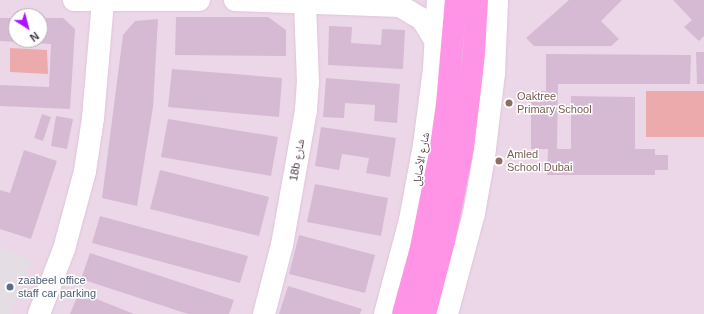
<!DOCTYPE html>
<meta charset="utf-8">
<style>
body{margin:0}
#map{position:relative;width:704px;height:314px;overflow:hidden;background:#f4e5f1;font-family:Arial,"Noto Naskh Arabic",sans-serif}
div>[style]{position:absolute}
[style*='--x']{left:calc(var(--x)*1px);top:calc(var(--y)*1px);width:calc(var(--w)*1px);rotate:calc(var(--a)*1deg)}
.residential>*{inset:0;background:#ecd7e8}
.green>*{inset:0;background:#ecaaad}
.parking>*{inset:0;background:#e4dee4}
.building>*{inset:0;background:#d6bad3}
.roads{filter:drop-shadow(0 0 1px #dec4d9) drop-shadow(0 0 1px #dec4d9)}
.minor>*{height:22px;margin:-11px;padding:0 11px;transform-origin:11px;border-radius:11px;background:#fff}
.major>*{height:22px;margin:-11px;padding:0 11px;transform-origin:11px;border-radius:11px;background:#ff93e6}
.dots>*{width:11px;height:11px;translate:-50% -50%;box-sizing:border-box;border:2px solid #fff;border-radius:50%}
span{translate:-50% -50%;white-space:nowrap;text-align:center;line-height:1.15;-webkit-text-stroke:3px #fff;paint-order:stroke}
.education-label{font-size:11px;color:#785e54}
.left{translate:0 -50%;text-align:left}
.street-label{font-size:11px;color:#473445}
.service-label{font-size:11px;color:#4e5e75}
.north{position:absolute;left:8px;top:8px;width:40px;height:40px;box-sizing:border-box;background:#fff;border:1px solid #b5aeb5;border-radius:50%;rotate:144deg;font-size:11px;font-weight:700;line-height:16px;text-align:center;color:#473445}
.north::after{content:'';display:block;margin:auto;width:14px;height:18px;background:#af11ff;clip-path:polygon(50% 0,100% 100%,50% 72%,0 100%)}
</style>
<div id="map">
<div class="residential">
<div style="clip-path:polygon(evenodd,0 0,704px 0,704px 314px,0 314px,0 0,16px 16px,40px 16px,40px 40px,16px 40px,16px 16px)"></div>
</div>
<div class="green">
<div style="clip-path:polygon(10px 48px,47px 50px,48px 74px,10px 72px)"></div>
<div style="clip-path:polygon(646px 91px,704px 91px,704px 137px,646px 137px)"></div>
</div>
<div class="parking">
<div style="clip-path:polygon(0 247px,32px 260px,10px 314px,0 314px)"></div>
</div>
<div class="building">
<div style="clip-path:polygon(569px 0,622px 0,601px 21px,619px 39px,611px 46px,534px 46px,526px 38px)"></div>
<div style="clip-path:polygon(673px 0,704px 0,704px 36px,699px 41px,684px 27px,692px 20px)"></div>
<div style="clip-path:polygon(176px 17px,268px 17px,286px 30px,286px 56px,175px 55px)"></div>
<div style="clip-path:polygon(0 18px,16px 18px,16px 40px,40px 40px,40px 18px,63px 18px,75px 29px,70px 109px,0 106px,0 85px,49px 87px,51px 44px,0 41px)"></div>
<div style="clip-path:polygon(158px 19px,153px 107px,137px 206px,102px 198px,123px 35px,135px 21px)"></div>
<div style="clip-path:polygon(329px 26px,352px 27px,351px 43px,381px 45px,382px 29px,405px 30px,403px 69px,328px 65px)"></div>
<div style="clip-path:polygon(696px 52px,704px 52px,704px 84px,697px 84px)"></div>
<div style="clip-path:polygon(546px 54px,691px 55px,690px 84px,558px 84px,557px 149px,571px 149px,571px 96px,635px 97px,635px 149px,655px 149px,655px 155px,668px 155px,668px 170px,655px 170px,655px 175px,547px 175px,548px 149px,531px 149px,531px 91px,546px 91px)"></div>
<div style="clip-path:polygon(172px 69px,282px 78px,279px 117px,168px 107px)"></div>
<div style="clip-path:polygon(326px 78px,400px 84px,397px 123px,374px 121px,375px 105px,345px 103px,344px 118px,323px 117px)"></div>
<div style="clip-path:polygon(42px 114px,51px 117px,43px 141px,34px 138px)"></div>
<div style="clip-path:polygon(56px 116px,73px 119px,67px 149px,51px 146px)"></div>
<div style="clip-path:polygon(168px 119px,278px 137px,271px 176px,161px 157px)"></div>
<div style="clip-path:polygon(321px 127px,396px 138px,390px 177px,366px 173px,369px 158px,342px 154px,339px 170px,315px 166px)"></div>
<div style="clip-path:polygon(24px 150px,57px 161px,31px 239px,0 229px,0 190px,10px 193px)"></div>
<div style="clip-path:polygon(160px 170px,269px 197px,259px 236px,150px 209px)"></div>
<div style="clip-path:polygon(315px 184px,388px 198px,381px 236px,307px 222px)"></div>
<div style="clip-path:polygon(100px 216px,248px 256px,240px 283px,92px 243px)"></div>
<div style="clip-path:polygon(299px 235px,375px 255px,365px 293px,289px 274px)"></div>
<div style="clip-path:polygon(90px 253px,234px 300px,229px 314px,188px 314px,81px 279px)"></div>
<div style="clip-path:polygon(288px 286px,362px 309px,360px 314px,279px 314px)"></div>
<div style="clip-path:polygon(79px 292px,134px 314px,70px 314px)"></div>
</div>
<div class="roads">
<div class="minor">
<div style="--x:74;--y:0;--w:125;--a:0"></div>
<div style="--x:235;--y:0;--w:165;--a:2.1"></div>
<div style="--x:400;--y:6;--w:26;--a:31"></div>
<div style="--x:422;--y:19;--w:26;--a:58"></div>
<div style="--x:39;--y:314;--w:70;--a:-69"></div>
<div style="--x:64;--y:249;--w:81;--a:-74.9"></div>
<div style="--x:85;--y:171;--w:54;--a:-81.4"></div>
<div style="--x:93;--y:118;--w:117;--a:-85.1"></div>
<div style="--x:264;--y:314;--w:71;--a:-75.4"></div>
<div style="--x:282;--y:245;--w:137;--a:-79.9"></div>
<div style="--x:306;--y:110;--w:28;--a:-86"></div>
<div style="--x:308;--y:82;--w:79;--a:-92.2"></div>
<div style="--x:385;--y:314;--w:97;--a:-75.1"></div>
<div style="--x:410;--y:220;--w:76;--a:-79.4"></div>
<div style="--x:424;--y:145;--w:77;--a:-82.5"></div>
<div style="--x:434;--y:69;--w:69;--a:-86.7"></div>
<div style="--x:447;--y:314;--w:105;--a:-75"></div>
<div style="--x:474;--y:213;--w:57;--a:-79.9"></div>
<div style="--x:484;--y:157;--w:85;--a:-83.2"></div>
<div style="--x:494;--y:73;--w:73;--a:-87.6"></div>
</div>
<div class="major">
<div style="--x:403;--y:314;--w:68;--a:-74.7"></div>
<div style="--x:421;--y:248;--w:97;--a:-78.7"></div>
<div style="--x:440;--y:153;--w:49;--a:-81.9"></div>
<div style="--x:447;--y:104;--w:104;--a:-85.1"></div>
<div style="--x:425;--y:314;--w:75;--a:-75.4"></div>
<div style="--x:444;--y:241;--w:96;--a:-78.6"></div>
<div style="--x:463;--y:147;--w:95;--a:-83.3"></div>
<div style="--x:474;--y:53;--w:53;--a:-86.8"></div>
</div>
</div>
<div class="dots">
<div style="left:509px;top:103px;background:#8d6e63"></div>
<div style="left:499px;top:161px;background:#8d6e63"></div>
<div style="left:10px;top:287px;background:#5c6f8a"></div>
</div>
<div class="education-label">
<span class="left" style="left:517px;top:103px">Oaktree<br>Primary School</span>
<span class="left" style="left:507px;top:161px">Amled<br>School Dubai</span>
</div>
<div class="street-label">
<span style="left:421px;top:159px;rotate:-80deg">شارع الأصايل</span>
<span style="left:297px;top:160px;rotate:-80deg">18b شارع</span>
</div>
<div class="service-label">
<span class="left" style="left:18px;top:287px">zaabeel office<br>staff car parking</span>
</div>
<div class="north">N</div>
</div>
